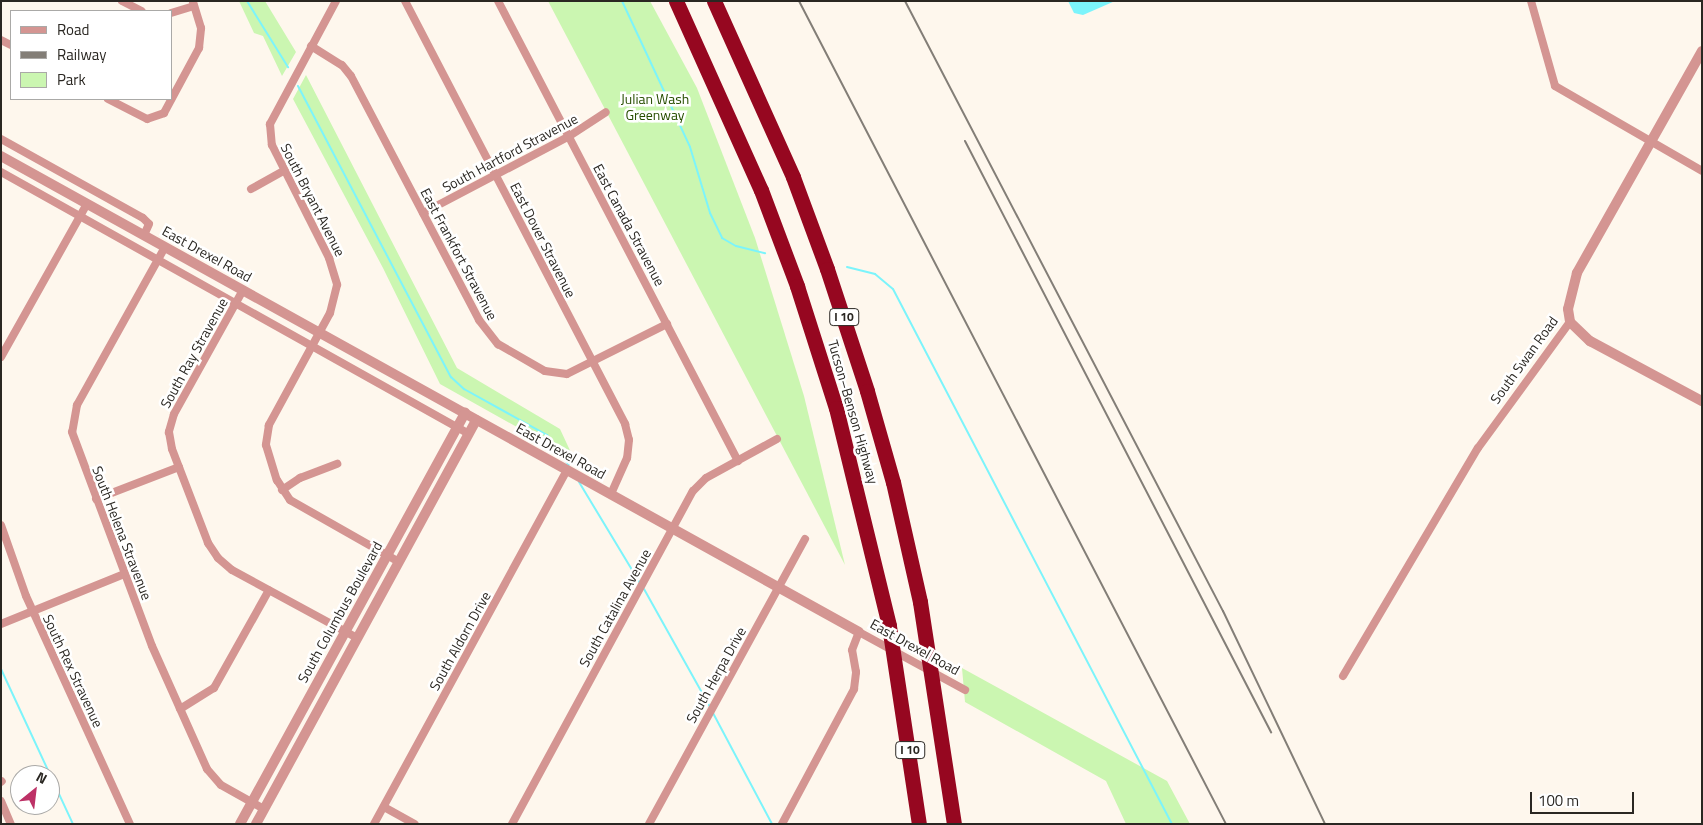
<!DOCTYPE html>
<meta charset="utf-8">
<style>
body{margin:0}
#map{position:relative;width:1703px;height:825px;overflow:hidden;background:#fef7ed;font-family:"Titillium Web",sans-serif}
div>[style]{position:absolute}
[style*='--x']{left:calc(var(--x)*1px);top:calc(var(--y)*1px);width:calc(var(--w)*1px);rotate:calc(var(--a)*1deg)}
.green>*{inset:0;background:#cbf6b1}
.water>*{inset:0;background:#7cf4fb}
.stream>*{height:2px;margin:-1px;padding:0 1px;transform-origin:1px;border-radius:1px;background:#7cf4fb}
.minor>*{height:8px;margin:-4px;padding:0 4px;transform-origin:4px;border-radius:4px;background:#d49592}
.tertiary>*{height:10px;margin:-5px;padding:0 5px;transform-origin:5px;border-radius:5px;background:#d49592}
.motorway>*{height:15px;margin:-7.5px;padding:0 7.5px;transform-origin:7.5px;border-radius:7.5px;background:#960720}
.rail>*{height:2px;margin:-1px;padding:0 1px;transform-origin:1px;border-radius:1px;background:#837e77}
span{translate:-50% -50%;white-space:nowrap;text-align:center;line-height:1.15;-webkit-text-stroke:5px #fff;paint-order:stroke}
.shield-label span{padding:1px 4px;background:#fff;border:1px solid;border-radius:4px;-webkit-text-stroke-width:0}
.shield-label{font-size:12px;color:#2a2722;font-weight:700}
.park-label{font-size:14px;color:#274e00}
.street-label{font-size:14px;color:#2a2722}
.frame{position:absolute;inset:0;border:2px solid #2a2722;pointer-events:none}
.legend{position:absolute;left:10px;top:10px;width:162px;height:90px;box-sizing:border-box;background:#fff;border:1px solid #aaa9a7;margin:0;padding:6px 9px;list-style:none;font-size:15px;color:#2a2722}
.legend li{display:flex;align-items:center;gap:10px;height:25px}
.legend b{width:25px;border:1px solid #aaa9a7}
.north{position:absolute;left:10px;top:765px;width:50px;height:50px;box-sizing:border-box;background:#fff;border:1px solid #aaa9a7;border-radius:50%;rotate:29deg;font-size:14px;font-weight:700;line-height:20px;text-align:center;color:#2a2722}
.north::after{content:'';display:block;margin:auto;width:18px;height:22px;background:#bd3166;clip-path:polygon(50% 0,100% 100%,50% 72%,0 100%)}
.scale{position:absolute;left:1530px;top:792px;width:104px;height:22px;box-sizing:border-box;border:2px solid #2a2722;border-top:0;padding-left:6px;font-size:15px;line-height:18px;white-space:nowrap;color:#2a2722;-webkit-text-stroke:4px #fff;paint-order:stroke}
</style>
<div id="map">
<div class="green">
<div style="clip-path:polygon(239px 1px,265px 1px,296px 52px,282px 76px,263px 36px,254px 33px)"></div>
<div style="clip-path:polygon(548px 1px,650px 1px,697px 88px,755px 238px,804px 396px,845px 565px)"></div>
<div style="clip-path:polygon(306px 75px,457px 368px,560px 429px,574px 459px,440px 384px,383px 268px,293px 99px)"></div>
<div style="clip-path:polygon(962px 668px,1167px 781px,1190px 824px,1126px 824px,1106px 781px,965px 702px)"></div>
</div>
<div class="water">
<div style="clip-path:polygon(1068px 1px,1115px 1px,1083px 15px,1074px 13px)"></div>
</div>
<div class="stream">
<div style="--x:247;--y:1;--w:78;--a:58.2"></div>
<div style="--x:622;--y:1;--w:161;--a:65"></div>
<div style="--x:690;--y:147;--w:69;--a:73.1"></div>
<div style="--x:710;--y:213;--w:28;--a:64"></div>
<div style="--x:722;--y:238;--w:16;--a:30"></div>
<div style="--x:736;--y:246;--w:30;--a:14"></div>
<div style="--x:298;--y:86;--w:329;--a:62.3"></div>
<div style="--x:451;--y:377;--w:18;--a:43"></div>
<div style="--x:464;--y:389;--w:95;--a:29"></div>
<div style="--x:547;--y:435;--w:37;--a:54"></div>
<div style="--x:847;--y:267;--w:29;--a:14"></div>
<div style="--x:875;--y:274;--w:23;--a:40"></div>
<div style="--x:893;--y:289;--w:603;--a:62.46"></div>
<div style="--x:579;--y:482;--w:118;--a:58.9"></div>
<div style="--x:644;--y:589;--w:135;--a:60.8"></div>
<div style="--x:1;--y:669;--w:171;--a:65.1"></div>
<div style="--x:713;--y:713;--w:126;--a:62"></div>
</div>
<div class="minor">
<div style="--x:122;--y:1;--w:22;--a:27"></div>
<div style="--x:336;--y:1;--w:140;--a:118.2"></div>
<div style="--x:270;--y:124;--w:21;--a:85"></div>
<div style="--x:272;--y:145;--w:127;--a:63.2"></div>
<div style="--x:329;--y:258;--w:28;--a:73"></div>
<div style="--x:337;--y:285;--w:29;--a:104"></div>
<div style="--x:330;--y:313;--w:128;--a:118.6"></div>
<div style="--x:269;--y:425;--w:20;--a:99"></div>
<div style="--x:266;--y:445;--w:37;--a:73"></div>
<div style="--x:277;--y:480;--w:24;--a:57"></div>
<div style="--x:290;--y:500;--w:125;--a:29.6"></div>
<div style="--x:405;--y:1;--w:477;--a:62.5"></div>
<div style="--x:625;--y:424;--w:16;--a:76"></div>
<div style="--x:629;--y:440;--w:18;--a:96"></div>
<div style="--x:627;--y:458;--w:39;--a:114"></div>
<div style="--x:498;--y:1;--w:519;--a:62.45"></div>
<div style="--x:1531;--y:1;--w:88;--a:74.2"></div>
<div style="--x:1555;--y:86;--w:170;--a:30"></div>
<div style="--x:171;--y:13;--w:24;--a:-17"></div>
<div style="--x:1;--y:40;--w:11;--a:27"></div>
<div style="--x:311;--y:46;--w:36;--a:32"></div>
<div style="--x:342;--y:65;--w:14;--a:51"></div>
<div style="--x:351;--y:76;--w:276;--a:62.3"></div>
<div style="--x:479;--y:320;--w:31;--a:52"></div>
<div style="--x:498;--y:344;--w:54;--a:29.9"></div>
<div style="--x:545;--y:371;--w:22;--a:8"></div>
<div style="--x:567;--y:374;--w:112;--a:-26.6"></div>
<div style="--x:108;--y:99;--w:44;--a:27.1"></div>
<div style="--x:147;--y:119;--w:18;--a:-19"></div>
<div style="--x:164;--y:113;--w:74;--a:-61.7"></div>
<div style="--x:199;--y:48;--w:20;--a:-84"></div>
<div style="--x:201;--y:28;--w:28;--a:-107"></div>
<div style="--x:1;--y:139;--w:162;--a:29.1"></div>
<div style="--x:143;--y:218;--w:8;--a:45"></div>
<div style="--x:149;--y:224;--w:12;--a:114"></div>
<div style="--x:1;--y:172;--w:536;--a:29.24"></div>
<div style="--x:251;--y:189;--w:38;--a:-29"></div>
<div style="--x:423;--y:213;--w:164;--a:-27.7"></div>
<div style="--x:568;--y:137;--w:45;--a:-33.3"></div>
<div style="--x:165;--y:247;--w:181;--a:119.1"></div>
<div style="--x:77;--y:405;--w:27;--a:100"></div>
<div style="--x:72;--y:432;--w:228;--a:69.5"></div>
<div style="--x:152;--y:646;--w:135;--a:65.9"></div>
<div style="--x:207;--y:769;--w:21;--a:49"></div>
<div style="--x:221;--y:785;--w:49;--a:29.2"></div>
<div style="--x:243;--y:290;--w:142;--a:119.1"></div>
<div style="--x:174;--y:414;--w:19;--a:106"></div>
<div style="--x:169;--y:432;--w:17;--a:80"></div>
<div style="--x:172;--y:449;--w:101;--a:69"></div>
<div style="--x:208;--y:543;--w:18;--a:56"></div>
<div style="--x:218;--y:558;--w:18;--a:41"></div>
<div style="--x:232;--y:570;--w:142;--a:28.5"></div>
<div style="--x:1;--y:357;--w:176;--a:-60.7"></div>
<div style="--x:282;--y:490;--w:22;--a:-34"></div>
<div style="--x:300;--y:478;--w:40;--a:-21"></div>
<div style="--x:96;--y:499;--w:89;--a:-21.1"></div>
<div style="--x:1;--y:525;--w:75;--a:70.6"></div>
<div style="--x:26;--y:596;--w:251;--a:65.5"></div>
<div style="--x:1;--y:624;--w:133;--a:-22.1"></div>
<div style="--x:1343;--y:676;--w:265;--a:-59.4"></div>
<div style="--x:1478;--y:448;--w:156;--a:-53.9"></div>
<div style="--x:180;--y:709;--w:40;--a:-32"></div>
<div style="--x:214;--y:688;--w:112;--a:-60.7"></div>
<div style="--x:1;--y:782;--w:1;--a:-45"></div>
<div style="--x:1;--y:801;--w:25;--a:67"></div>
<div style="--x:384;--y:807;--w:35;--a:29"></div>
<div style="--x:374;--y:824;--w:403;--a:-61.4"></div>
<div style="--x:512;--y:824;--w:379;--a:-61.5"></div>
<div style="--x:693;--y:491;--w:18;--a:-45"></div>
<div style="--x:706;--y:478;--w:81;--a:-28.8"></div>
<div style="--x:649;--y:824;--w:325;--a:-61.3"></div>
<div style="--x:782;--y:824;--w:153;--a:-61.9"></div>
<div style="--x:854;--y:689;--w:17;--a:-83"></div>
<div style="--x:856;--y:672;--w:22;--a:-100"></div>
<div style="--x:852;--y:650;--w:19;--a:-69"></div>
<div style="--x:859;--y:632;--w:121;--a:28.7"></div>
</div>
<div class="tertiary">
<div style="--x:1702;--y:51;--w:255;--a:119.4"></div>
<div style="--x:1577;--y:273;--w:37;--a:104"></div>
<div style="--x:1568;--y:309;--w:13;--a:81"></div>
<div style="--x:1570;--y:322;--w:28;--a:44"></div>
<div style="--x:1590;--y:341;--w:127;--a:28.2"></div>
<div style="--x:1;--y:156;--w:981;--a:29.02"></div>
<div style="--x:240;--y:824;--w:469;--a:-61.3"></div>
<div style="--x:256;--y:824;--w:460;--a:-61.4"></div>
</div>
<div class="motorway">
<div style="--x:676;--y:1;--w:207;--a:65.8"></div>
<div style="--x:761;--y:190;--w:103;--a:69.4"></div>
<div style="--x:797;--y:286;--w:128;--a:72.3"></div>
<div style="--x:836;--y:408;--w:224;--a:76.3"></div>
<div style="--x:889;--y:626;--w:200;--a:81.4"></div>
<div style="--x:714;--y:1;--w:193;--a:65.8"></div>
<div style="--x:793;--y:177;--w:98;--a:69.7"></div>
<div style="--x:827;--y:269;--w:128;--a:71.8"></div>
<div style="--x:867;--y:391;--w:95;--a:74.1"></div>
<div style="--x:893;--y:482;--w:123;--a:77.3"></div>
<div style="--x:920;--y:602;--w:225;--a:81.3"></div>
</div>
<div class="rail">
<div style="--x:799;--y:1;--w:927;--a:62.58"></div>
<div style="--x:905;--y:1;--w:688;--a:62.47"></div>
<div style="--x:1223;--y:611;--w:236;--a:64.4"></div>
<div style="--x:965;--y:141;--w:666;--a:62.63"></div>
</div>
<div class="shield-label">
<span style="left:844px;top:317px">I 10</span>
<span style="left:910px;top:750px">I 10</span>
</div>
<div class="park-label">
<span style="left:655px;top:107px">Julian Wash<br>Greenway</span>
</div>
<div class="street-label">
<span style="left:510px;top:153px;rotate:-28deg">South Hartford Stravenue</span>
<span style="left:313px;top:200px;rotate:63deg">South Bryant Avenue</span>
<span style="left:629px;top:225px;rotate:62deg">East Canada Stravenue</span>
<span style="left:543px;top:240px;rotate:63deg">East Dover Stravenue</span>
<span style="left:207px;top:254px;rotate:29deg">East Drexel Road</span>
<span style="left:459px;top:254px;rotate:62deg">East Frankfort Stravenue</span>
<span style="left:194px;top:353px;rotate:-61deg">South Ray Stravenue</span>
<span style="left:1524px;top:360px;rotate:-54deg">South Swan Road</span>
<span style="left:853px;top:412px;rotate:74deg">Tucson–Benson Highway</span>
<span style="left:561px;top:451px;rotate:29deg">East Drexel Road</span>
<span style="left:122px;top:533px;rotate:69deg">South Helena Stravenue</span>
<span style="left:615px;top:608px;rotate:-61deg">South Catalina Avenue</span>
<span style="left:340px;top:612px;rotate:-61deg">South Columbus Boulevard</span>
<span style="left:460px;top:641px;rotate:-61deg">South Aldorn Drive</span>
<span style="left:915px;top:647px;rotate:29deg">East Drexel Road</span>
<span style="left:73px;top:671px;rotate:65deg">South Rex Stravenue</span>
<span style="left:716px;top:675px;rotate:-61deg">South Herpa Drive</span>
</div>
<div class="frame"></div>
<ul class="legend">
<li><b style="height:6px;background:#d49592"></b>Road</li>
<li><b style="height:6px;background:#837e77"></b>Railway</li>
<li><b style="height:14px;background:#cbf6b1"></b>Park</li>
</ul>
<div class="north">N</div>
<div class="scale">100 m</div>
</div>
